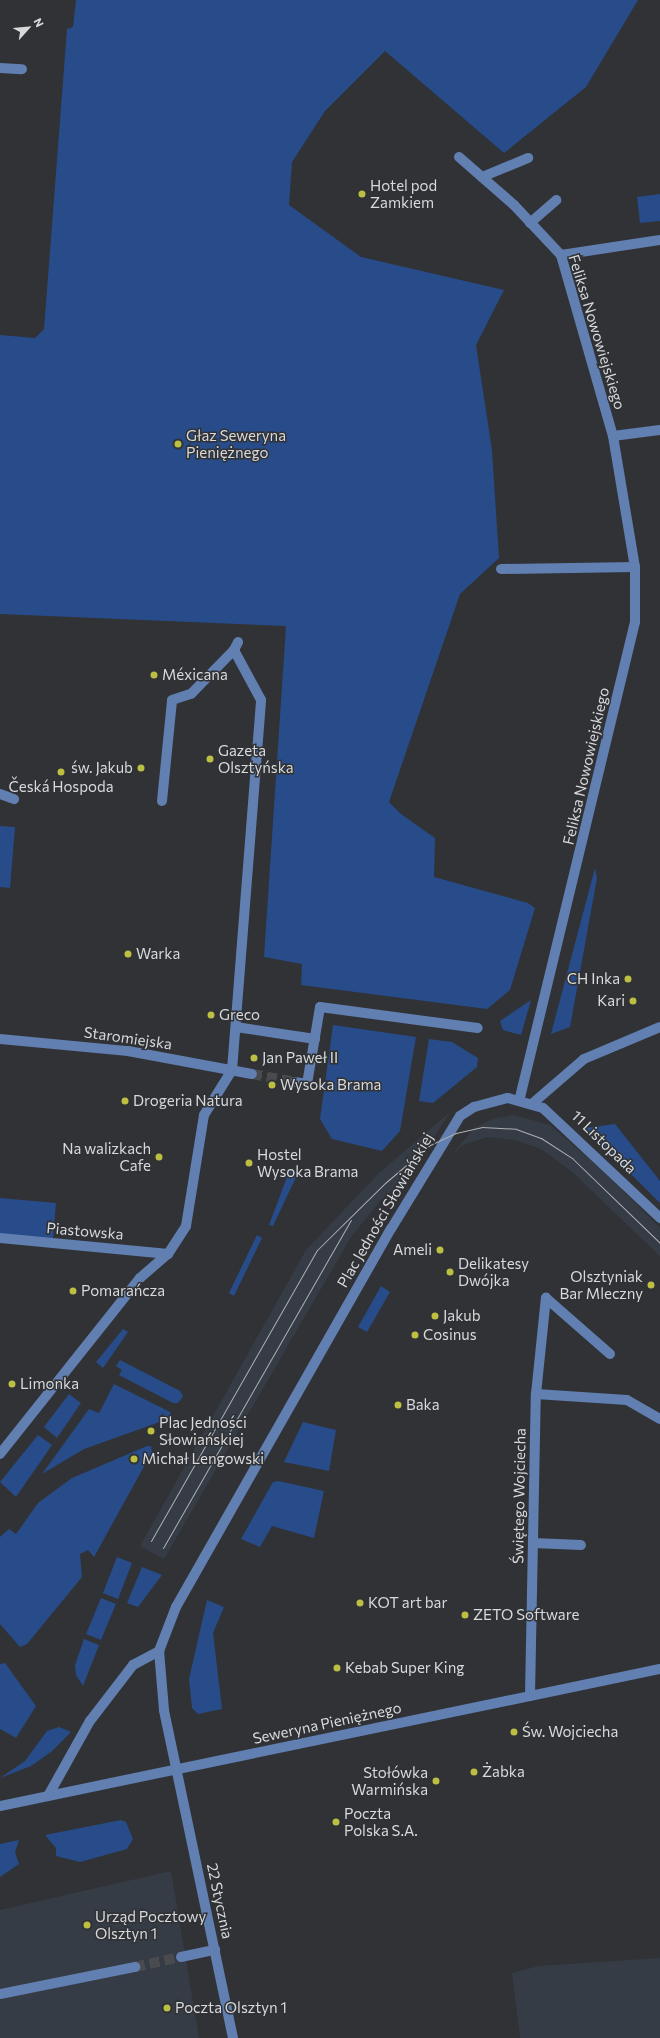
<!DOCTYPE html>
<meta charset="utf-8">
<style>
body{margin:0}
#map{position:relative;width:660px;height:2038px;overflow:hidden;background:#303236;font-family:Commissioner,sans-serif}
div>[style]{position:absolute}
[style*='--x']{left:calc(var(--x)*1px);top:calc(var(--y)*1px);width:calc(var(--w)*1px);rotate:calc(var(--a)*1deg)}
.built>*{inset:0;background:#363c45}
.green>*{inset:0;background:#274c89}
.minor-tunnel>*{height:10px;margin-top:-5px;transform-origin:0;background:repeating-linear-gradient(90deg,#494b4f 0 10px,transparent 0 15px)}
.minor>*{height:10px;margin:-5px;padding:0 5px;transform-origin:5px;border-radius:5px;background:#617fb1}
.tram>*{height:1px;margin:-0.5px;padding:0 0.5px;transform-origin:0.5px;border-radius:0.5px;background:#aeb0b2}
.dots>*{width:11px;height:11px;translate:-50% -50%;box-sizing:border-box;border:2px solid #303236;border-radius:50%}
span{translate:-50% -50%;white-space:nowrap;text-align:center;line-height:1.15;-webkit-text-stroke:3px #303236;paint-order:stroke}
.poi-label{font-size:15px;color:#d7d9db}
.left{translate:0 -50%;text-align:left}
.right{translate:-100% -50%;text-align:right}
.street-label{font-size:15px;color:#d7d9db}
.north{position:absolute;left:8px;top:8px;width:40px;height:40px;-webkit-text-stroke:3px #303236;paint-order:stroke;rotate:63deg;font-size:11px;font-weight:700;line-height:16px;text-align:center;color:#d7d9db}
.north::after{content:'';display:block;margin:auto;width:14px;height:18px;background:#d7d9db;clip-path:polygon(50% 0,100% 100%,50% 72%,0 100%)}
</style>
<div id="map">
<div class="built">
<div style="clip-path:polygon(450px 1112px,400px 1191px,396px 1187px,381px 1200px,351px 1237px,164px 1559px,140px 1546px,306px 1250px,379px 1173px)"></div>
<div style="clip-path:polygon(514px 1115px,550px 1125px,602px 1170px,660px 1228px,660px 1256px,571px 1171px,541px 1149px,515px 1140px,487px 1137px,461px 1146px,447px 1161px,474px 1128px,492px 1119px)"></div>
<div style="clip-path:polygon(171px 1871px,199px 2038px,0 2038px,0 1910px)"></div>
<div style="clip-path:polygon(660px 1958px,660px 2038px,520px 2038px,512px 1973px,539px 1966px)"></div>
</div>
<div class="green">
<div style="clip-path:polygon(76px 0,638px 0,586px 87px,504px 153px,385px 51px,325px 111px,292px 162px,289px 205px,361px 257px,504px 290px,476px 345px,492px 450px,499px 558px,460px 594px,389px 802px,401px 814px,435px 838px,434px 877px,528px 903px,535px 908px,510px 990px,487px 1009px,301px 985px,302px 964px,264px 957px,286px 626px,0 614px,0 335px,35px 338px,44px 329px,67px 29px,73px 27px)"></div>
<div style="clip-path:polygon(660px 194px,660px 221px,640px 223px,637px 197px)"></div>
<div style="clip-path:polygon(0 826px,15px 827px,10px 888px,0 887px)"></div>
<div style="clip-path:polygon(595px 868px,597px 878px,570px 1027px,551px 1034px)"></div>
<div style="clip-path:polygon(531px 1000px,521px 1035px,503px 1030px,500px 1021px)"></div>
<div style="clip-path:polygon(333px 1025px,416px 1037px,400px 1131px,382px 1151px,332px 1139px,320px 1119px)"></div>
<div style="clip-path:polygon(429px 1039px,452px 1042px,478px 1058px,477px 1067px,433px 1103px,419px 1101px)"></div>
<div style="clip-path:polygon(615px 1124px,660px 1181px,660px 1203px,585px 1128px)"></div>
<div style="clip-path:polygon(290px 1169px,298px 1173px,273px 1226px,269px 1225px)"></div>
<div style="clip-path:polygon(0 1198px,56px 1203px,53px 1239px,0 1234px)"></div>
<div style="clip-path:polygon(257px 1235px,262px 1238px,234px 1296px,229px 1293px)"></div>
<div style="clip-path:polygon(381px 1286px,390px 1292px,367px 1332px,358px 1327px)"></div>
<div style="clip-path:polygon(123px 1329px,128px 1332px,103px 1368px,96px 1362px)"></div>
<div style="clip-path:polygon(120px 1360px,180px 1391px,183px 1396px,178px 1403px,173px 1403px,119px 1375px,122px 1370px,116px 1366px)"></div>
<div style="clip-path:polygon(114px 1384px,170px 1412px,171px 1418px,84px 1449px,42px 1474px,89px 1409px,99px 1413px)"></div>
<div style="clip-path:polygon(69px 1394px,81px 1403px,57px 1438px,44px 1427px)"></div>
<div style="clip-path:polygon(303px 1422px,336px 1430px,329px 1471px,284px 1462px)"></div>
<div style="clip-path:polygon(38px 1435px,52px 1445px,16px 1497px,0 1482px)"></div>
<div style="clip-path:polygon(147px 1446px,151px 1446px,152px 1452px,94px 1557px,88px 1550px,80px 1554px,82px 1577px,27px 1644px,20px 1647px,0 1624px,0 1537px,9px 1529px,16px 1534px,38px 1503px,72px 1478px)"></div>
<div style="clip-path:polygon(278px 1481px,324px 1491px,314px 1538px,272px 1526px,260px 1547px,241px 1539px,273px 1482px)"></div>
<div style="clip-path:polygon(117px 1557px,132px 1563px,118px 1599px,103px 1593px)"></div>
<div style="clip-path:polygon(142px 1567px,162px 1575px,138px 1607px,127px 1603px)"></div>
<div style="clip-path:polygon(101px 1598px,116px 1604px,101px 1640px,86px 1634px)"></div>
<div style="clip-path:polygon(207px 1600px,224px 1607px,213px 1633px,222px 1709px,198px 1714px,192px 1708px,189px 1679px)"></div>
<div style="clip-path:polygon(84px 1639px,99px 1645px,83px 1686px,76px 1675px,75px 1665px)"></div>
<div style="clip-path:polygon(5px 1663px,36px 1706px,16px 1738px,0 1729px,0 1664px)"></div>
<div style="clip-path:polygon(59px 1727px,71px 1732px,51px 1752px,31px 1766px,0 1778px,25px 1761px,47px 1731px)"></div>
<div style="clip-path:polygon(121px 1820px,126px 1822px,133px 1839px,127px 1849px,80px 1862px,56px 1856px,56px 1848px,45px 1835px)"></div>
<div style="clip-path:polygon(19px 1840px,15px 1852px,19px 1864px,0 1877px,0 1844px)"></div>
</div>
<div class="minor-tunnel">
<div style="--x:252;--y:1074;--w:44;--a:10.5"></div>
<div style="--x:135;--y:1967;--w:47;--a:-12.3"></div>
</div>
<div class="minor">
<div style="--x:0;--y:68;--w:22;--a:3"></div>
<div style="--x:459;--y:157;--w:73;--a:41.1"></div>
<div style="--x:514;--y:205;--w:69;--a:46.8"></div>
<div style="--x:561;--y:255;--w:188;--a:74"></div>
<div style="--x:613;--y:436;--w:133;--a:80.5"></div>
<div style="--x:635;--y:567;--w:55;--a:90"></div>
<div style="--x:635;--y:622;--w:491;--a:103.6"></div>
<div style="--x:482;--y:177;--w:50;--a:-22.4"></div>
<div style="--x:530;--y:223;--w:35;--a:-41"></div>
<div style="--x:561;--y:255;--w:100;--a:-8.6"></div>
<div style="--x:613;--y:436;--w:47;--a:-7.3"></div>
<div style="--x:501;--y:569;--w:134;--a:-0.9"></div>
<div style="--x:0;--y:794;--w:15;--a:20"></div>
<div style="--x:162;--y:801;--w:101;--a:-84.3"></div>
<div style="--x:172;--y:700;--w:20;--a:-18"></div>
<div style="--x:191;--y:694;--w:62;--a:-45.7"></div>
<div style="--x:236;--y:1027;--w:80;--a:8.6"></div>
<div style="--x:0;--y:1039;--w:129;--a:5.4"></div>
<div style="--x:128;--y:1051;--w:126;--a:10.5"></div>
<div style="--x:295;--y:1082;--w:12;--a:9"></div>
<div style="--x:307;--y:1084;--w:78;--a:-80.4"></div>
<div style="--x:320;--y:1007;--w:159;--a:7.6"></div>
<div style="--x:533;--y:1103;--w:67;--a:-40.8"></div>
<div style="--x:584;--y:1059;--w:82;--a:-22.8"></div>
<div style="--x:0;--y:1238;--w:169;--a:5.4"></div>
<div style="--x:546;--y:1298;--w:85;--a:41.2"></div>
<div style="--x:536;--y:1394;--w:91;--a:3.8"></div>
<div style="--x:627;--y:1400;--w:38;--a:30"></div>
<div style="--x:0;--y:1454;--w:225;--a:-51.5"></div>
<div style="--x:140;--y:1278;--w:37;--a:-41"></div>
<div style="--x:168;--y:1254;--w:33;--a:-57"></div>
<div style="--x:186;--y:1226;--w:112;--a:-80.8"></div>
<div style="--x:204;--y:1115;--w:53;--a:-58.1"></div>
<div style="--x:232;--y:1070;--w:371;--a:-85.5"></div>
<div style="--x:261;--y:700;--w:57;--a:-118.4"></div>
<div style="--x:234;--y:650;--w:9;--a:-63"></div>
<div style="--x:533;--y:1543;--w:48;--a:2.4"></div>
<div style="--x:530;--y:1696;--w:302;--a:-88.9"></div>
<div style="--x:536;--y:1394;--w:97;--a:-84.1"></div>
<div style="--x:48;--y:1796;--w:86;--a:-60.8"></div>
<div style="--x:90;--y:1721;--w:71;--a:-52.5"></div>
<div style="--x:133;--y:1665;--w:30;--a:-28"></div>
<div style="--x:0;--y:1806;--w:674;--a:-11.73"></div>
<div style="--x:181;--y:1957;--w:35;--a:-12"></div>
<div style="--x:0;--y:1994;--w:138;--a:-11.3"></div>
<div style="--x:233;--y:2038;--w:335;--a:-101.9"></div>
<div style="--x:164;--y:1710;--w:59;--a:-94.8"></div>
<div style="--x:159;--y:1651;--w:47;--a:-68.9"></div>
<div style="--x:176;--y:1607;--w:435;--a:-60.4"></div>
<div style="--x:391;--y:1229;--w:132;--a:-58.6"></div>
<div style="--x:460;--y:1116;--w:17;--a:-33"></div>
<div style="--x:474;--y:1107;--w:35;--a:-15"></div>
<div style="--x:508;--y:1098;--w:36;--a:16"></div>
<div style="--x:543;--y:1108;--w:161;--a:43.2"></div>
</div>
<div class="tram">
<div style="--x:151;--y:1541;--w:335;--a:-60.3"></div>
<div style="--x:317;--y:1250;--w:95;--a:-44.6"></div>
<div style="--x:385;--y:1183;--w:59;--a:-40.2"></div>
<div style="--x:430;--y:1145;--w:29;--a:-25"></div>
<div style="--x:456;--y:1133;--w:27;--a:-13"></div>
<div style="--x:482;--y:1127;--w:34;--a:3"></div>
<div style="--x:516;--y:1129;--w:27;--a:20"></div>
<div style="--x:541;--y:1138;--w:38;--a:33"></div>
<div style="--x:573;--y:1159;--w:121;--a:44"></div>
<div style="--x:163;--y:1548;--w:378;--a:-60.2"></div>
</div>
<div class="dots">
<div style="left:362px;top:194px;background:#bdbf43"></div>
<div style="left:178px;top:444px;background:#bdbf43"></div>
<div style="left:154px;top:675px;background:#bdbf43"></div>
<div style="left:210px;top:759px;background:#bdbf43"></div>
<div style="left:141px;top:768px;background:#bdbf43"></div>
<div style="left:61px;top:772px;background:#bdbf43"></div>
<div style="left:128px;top:954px;background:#bdbf43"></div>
<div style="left:628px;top:979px;background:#bdbf43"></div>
<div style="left:633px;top:1001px;background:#bdbf43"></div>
<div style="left:211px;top:1015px;background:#bdbf43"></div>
<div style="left:254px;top:1058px;background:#bdbf43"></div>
<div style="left:272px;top:1085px;background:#bdbf43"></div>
<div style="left:125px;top:1101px;background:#bdbf43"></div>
<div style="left:159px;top:1157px;background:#bdbf43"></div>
<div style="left:249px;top:1163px;background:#bdbf43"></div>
<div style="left:440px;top:1250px;background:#bdbf43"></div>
<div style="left:450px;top:1272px;background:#bdbf43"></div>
<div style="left:651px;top:1285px;background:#bdbf43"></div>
<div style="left:73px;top:1291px;background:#bdbf43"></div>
<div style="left:435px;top:1316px;background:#bdbf43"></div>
<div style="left:415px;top:1335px;background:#bdbf43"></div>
<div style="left:12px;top:1384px;background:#bdbf43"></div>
<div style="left:398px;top:1405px;background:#bdbf43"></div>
<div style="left:151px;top:1431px;background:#bdbf43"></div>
<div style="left:134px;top:1459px;background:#bdbf43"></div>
<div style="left:360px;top:1603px;background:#bdbf43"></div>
<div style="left:465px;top:1615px;background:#bdbf43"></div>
<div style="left:337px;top:1668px;background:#bdbf43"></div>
<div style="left:514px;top:1732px;background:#bdbf43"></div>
<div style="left:474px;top:1772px;background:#bdbf43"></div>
<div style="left:436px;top:1781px;background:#bdbf43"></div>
<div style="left:336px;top:1822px;background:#bdbf43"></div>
<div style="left:87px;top:1925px;background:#bdbf43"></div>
<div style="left:167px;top:2008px;background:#bdbf43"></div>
</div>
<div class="poi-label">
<span class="left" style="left:370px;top:194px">Hotel pod<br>Zamkiem</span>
<span class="left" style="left:186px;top:444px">Głaz Seweryna<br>Pieniężnego</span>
<span class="left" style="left:162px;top:675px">Méxicana</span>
<span class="left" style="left:218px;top:759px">Gazeta<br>Olsztyńska</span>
<span class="right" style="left:133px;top:768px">św. Jakub</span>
<span style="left:61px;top:787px">Česká Hospoda</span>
<span class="left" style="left:136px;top:954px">Warka</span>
<span class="right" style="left:620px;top:979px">CH Inka</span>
<span class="right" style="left:625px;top:1001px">Kari</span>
<span class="left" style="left:219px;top:1015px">Greco</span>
<span class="left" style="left:262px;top:1058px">Jan Paweł II</span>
<span class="left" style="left:280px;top:1085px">Wysoka Brama</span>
<span class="left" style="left:133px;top:1101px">Drogeria Natura</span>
<span class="right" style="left:151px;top:1157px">Na walizkach<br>Cafe</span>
<span class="left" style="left:257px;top:1163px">Hostel<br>Wysoka Brama</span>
<span class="right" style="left:432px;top:1250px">Ameli</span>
<span class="left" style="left:458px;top:1272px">Delikatesy<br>Dwójka</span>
<span class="right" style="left:643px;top:1285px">Olsztyniak<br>Bar Mleczny</span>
<span class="left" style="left:81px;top:1291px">Pomarańcza</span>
<span class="left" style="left:443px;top:1316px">Jakub</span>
<span class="left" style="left:423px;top:1335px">Cosinus</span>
<span class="left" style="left:20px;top:1384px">Limonka</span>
<span class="left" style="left:406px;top:1405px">Baka</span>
<span class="left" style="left:159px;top:1431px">Plac Jedności<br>Słowiańskiej</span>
<span class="left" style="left:142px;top:1459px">Michał Lengowski</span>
<span class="left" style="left:368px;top:1603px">KOT art bar</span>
<span class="left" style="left:473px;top:1615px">ZETO Software</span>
<span class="left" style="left:345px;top:1668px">Kebab Super King</span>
<span class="left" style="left:522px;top:1732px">Św. Wojciecha</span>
<span class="right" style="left:428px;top:1781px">Stołówka<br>Warmińska</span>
<span class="left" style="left:482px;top:1772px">Żabka</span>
<span class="left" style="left:344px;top:1822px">Poczta<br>Polska S.A.</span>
<span class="left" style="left:95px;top:1925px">Urząd Pocztowy<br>Olsztyn 1</span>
<span class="left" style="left:175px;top:2008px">Poczta Olsztyn 1</span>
</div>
<div class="street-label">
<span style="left:597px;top:332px;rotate:73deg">Feliksa Nowowiejskiego</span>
<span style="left:586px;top:766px;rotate:-77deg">Feliksa Nowowiejskiego</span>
<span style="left:128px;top:1038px;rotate:8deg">Staromiejska</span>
<span style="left:604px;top:1142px;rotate:44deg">11 Listopada</span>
<span style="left:385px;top:1210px;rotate:-60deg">Plac Jedności Słowiańskiej</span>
<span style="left:85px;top:1231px;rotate:5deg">Piastowska</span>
<span style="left:519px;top:1496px;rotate:-89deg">Świętego Wojciecha</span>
<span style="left:327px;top:1723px;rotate:-12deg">Seweryna Pieniężnego</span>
<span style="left:220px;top:1901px;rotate:78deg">22 Stycznia</span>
</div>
<div class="north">N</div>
</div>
